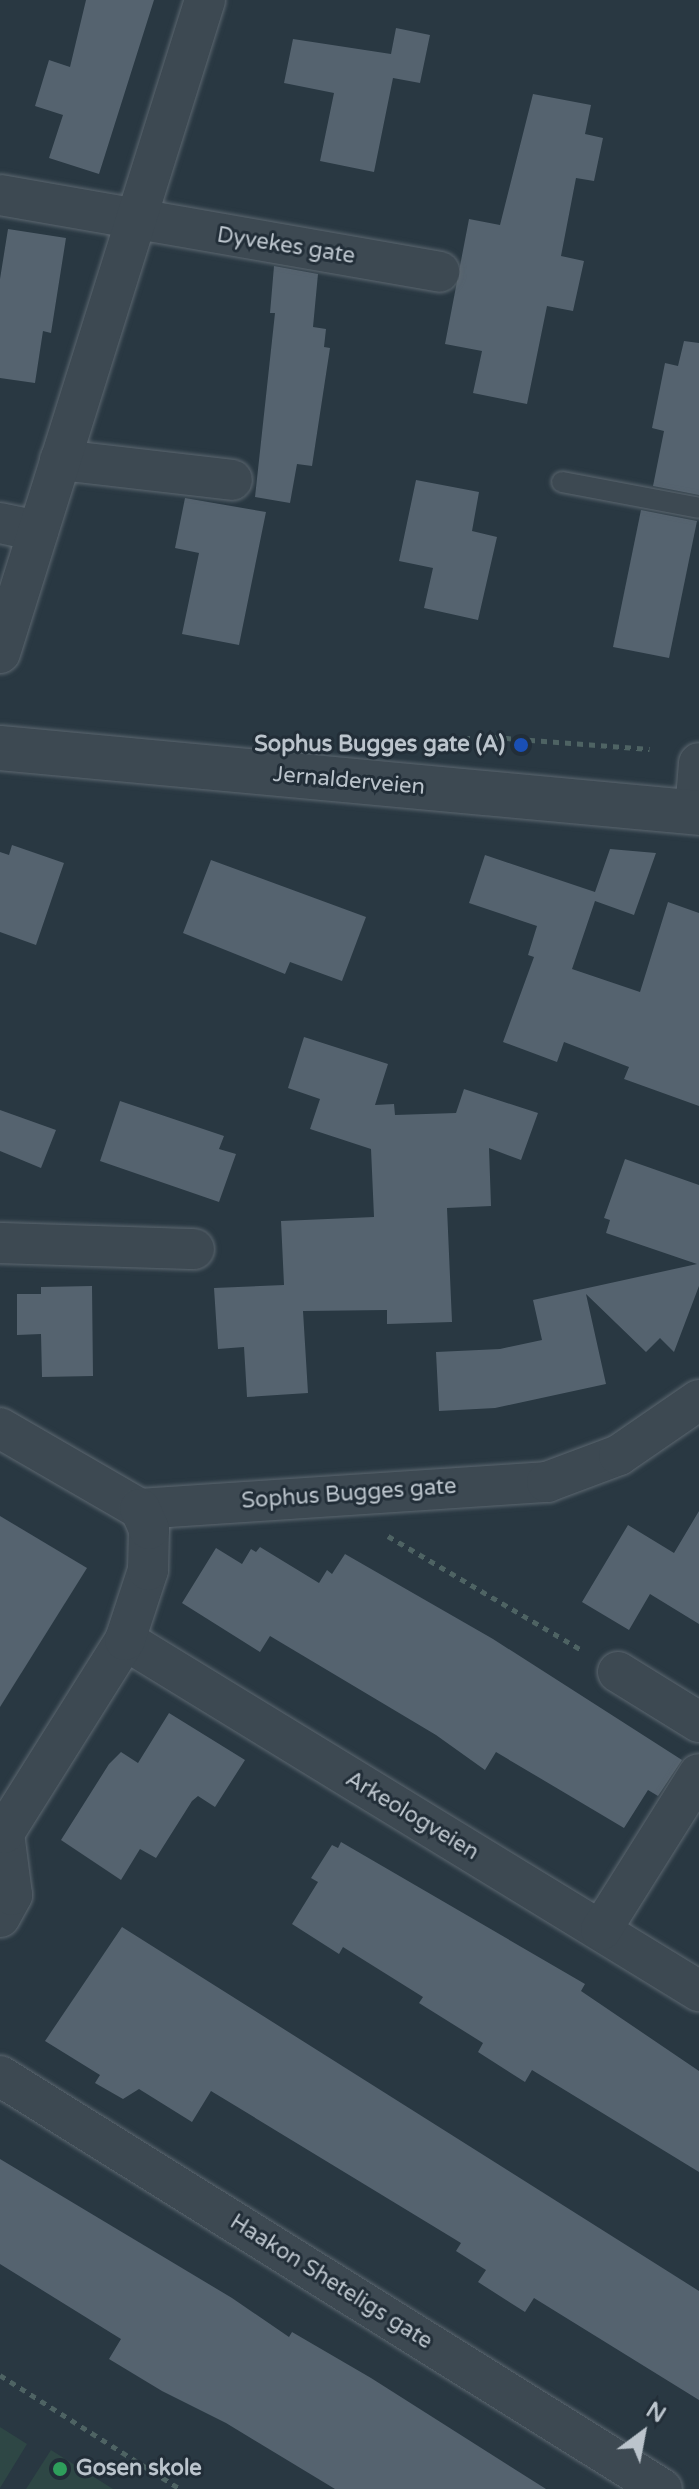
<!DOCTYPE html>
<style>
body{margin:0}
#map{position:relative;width:699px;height:2489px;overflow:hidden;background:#293842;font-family:"Varela Round",sans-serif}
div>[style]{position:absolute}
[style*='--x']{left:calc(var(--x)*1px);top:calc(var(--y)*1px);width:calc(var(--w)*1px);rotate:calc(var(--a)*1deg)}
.green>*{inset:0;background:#2e4745}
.building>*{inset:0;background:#55636f}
.path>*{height:5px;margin-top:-2.5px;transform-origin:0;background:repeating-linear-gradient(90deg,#4e6363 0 6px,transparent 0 12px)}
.roads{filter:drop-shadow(0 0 2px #5c6770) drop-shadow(0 0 2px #5c6770)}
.service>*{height:20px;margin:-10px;padding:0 10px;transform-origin:10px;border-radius:10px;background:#3d4952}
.minor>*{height:40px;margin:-20px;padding:0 20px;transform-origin:20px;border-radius:20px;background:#3d4952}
.tertiary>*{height:44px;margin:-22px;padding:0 22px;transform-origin:22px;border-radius:22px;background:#3d4952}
.dots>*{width:22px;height:22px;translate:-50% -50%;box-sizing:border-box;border:4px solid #222e38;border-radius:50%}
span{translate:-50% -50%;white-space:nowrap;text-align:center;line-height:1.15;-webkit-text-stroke:6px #222e38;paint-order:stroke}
.street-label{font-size:22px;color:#bbc4cc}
.poi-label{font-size:22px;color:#bbc4cc;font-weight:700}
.right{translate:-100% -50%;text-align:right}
.left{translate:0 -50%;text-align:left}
.north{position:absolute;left:603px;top:2393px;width:80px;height:80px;-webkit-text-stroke:6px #222e38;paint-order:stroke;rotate:32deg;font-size:22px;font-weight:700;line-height:32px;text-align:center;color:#bbc4cc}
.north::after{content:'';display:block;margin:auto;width:28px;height:36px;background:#bbc4cc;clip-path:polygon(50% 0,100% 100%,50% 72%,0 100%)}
</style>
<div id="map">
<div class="green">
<div style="clip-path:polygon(0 2427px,27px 2444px,0 2488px)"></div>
<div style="clip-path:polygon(51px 2450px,113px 2489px,26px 2489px)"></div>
</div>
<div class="building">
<div style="clip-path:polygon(86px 0,154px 0,99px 174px,49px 158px,63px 115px,35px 106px,49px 60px,70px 67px)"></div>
<div style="clip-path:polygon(396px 28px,430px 35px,420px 83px,393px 78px,374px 172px,320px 161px,334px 93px,284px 83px,293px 39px,391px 54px)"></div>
<div style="clip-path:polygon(533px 94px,591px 105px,585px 134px,603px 138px,594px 181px,576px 178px,561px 256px,584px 261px,573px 311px,547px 306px,527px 404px,473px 393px,482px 351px,445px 344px,469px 219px,500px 225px)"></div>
<div style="clip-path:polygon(8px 229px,66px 238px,51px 333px,43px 331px,35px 383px,0 378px,0 279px)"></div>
<div style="clip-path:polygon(274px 266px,318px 274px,313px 327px,326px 329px,324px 347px,330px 348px,312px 466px,297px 464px,290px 503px,255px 497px,275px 313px,270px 313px)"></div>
<div style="clip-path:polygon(684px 341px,699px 343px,699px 495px,653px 486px,664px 431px,652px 428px,665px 363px,678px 366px)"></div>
<div style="clip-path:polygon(416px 480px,479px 492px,472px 531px,497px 537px,478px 620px,424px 608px,433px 568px,399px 561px)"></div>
<div style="clip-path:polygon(185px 498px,266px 512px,239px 645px,182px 634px,199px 553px,175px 548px)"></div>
<div style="clip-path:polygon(641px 510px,697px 521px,669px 658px,613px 647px)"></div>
<div style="clip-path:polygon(12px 845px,64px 863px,36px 945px,0 932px,0 852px,9px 855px)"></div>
<div style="clip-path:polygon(610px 849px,656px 853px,634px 915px,595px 901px,572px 969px,640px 992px,668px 902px,699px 913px,699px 1106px,624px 1079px,629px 1067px,564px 1042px,557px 1062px,503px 1042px,534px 957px,528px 955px,537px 926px,469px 903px,485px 855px,595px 892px)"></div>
<div style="clip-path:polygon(211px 860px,366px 917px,342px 981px,290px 962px,285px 974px,183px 933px)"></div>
<div style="clip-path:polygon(304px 1037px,388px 1064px,375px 1105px,394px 1104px,395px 1115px,456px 1113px,464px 1089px,538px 1113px,521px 1160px,489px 1148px,491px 1206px,447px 1208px,452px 1322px,387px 1324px,387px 1310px,303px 1311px,308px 1393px,247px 1397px,244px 1347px,218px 1349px,214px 1288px,284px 1285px,281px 1221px,374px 1217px,371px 1149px,310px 1129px,320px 1099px,288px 1088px)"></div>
<div style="clip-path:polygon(120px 1101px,224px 1136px,219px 1149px,236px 1154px,219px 1202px,100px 1161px)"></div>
<div style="clip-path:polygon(0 1110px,56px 1130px,41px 1168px,0 1151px)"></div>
<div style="clip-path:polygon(625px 1159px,699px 1185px,699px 1286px,674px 1352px,660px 1338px,646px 1352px,586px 1294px,606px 1384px,495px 1408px,439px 1411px,436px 1352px,500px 1349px,542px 1340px,533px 1300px,697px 1264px,606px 1233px,610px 1220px,604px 1218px)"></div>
<div style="clip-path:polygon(92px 1286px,93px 1376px,42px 1377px,41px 1334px,17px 1335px,17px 1294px,41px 1294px,41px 1287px)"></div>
<div style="clip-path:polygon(699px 1511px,699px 1624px,650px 1594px,629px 1630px,582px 1602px,628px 1525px,674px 1553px)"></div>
<div style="clip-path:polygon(0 1516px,87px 1568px,0 1707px)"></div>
<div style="clip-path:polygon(260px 1547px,319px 1583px,327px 1570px,332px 1574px,345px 1554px,493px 1639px,682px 1760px,658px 1796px,648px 1790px,624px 1828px,496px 1752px,485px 1770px,436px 1735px,270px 1636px,260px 1652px,182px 1603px,216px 1548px,242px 1564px,251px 1549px,256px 1552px)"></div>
<div style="clip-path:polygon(169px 1713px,245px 1760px,215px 1807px,198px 1796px,192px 1801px,156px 1858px,140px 1849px,121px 1880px,61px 1840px,109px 1764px,121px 1752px,138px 1763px)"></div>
<div style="clip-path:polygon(341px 1842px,585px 1984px,581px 1991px,699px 2071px,699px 2172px,532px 2070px,525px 2082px,478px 2052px,483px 2043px,419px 2003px,423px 1997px,343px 1947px,339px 1954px,292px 1924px,318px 1882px,311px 1878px,332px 1845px,338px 1848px)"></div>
<div style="clip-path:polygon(122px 1927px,699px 2291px,699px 2400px,534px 2298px,525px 2312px,478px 2282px,486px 2270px,456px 2251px,461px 2243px,211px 2091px,192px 2122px,139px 2089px,123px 2099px,95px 2083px,100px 2075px,45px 2041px)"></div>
<div style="clip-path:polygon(0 2159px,232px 2298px,289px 2337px,292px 2332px,371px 2378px,546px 2489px,335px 2489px,226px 2423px,162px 2391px,109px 2359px,121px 2339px,0 2264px)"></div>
</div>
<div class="path">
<div style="--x:428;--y:740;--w:65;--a:-2.6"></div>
<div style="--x:493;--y:737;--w:157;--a:4.4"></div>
<div style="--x:388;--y:1536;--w:226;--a:30.5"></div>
<div style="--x:0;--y:2375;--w:213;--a:32.3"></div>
</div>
<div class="roads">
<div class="service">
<div style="--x:562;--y:482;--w:139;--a:10.7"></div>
</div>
<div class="minor">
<div style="--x:0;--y:195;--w:446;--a:9.9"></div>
<div style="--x:60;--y:460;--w:173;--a:6.6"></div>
<div style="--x:0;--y:523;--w:39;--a:12"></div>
<div style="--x:0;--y:653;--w:684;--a:-72.57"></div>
<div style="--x:695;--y:812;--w:49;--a:-85.3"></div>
<div style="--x:0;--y:1243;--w:194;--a:1.8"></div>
<div style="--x:0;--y:1428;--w:162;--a:30.1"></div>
<div style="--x:140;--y:1509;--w:408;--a:-3.8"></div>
<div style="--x:547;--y:1482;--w:77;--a:-20.6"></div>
<div style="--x:619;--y:1455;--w:97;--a:-34.5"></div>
<div style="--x:125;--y:1640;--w:673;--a:31.45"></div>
<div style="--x:618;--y:1672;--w:95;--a:31.7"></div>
<div style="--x:0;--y:1917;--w:25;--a:-61"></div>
<div style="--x:12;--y:1895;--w:63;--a:-97.4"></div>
<div style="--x:4;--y:1833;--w:228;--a:-57.9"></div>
<div style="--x:125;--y:1640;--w:74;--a:-71.8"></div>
<div style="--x:148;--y:1570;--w:41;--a:-88.6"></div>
<div style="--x:149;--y:1529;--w:22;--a:-114"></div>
<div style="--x:601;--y:1930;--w:184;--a:-57.9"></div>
<div style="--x:0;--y:2076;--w:780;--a:31.96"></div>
</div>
<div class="tertiary">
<div style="--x:0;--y:748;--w:702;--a:5.31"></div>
</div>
</div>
<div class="dots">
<div style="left:521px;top:745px;background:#1a4fb4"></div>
<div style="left:60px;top:2469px;background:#2e9e5b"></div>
</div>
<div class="street-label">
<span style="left:286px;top:246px;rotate:9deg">Dyvekes gate</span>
<span style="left:349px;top:781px;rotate:5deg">Jernalderveien</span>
<span style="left:349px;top:1494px;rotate:-4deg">Sophus Bugges gate</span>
<span style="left:412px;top:1816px;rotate:31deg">Arkeologveien</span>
<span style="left:331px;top:2282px;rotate:32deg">Haakon Sheteligs gate</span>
</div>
<div class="poi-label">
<span class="right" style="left:505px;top:745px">Sophus Bugges gate (A)</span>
<span class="left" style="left:76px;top:2469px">Gosen skole</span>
</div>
<div class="north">N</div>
</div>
